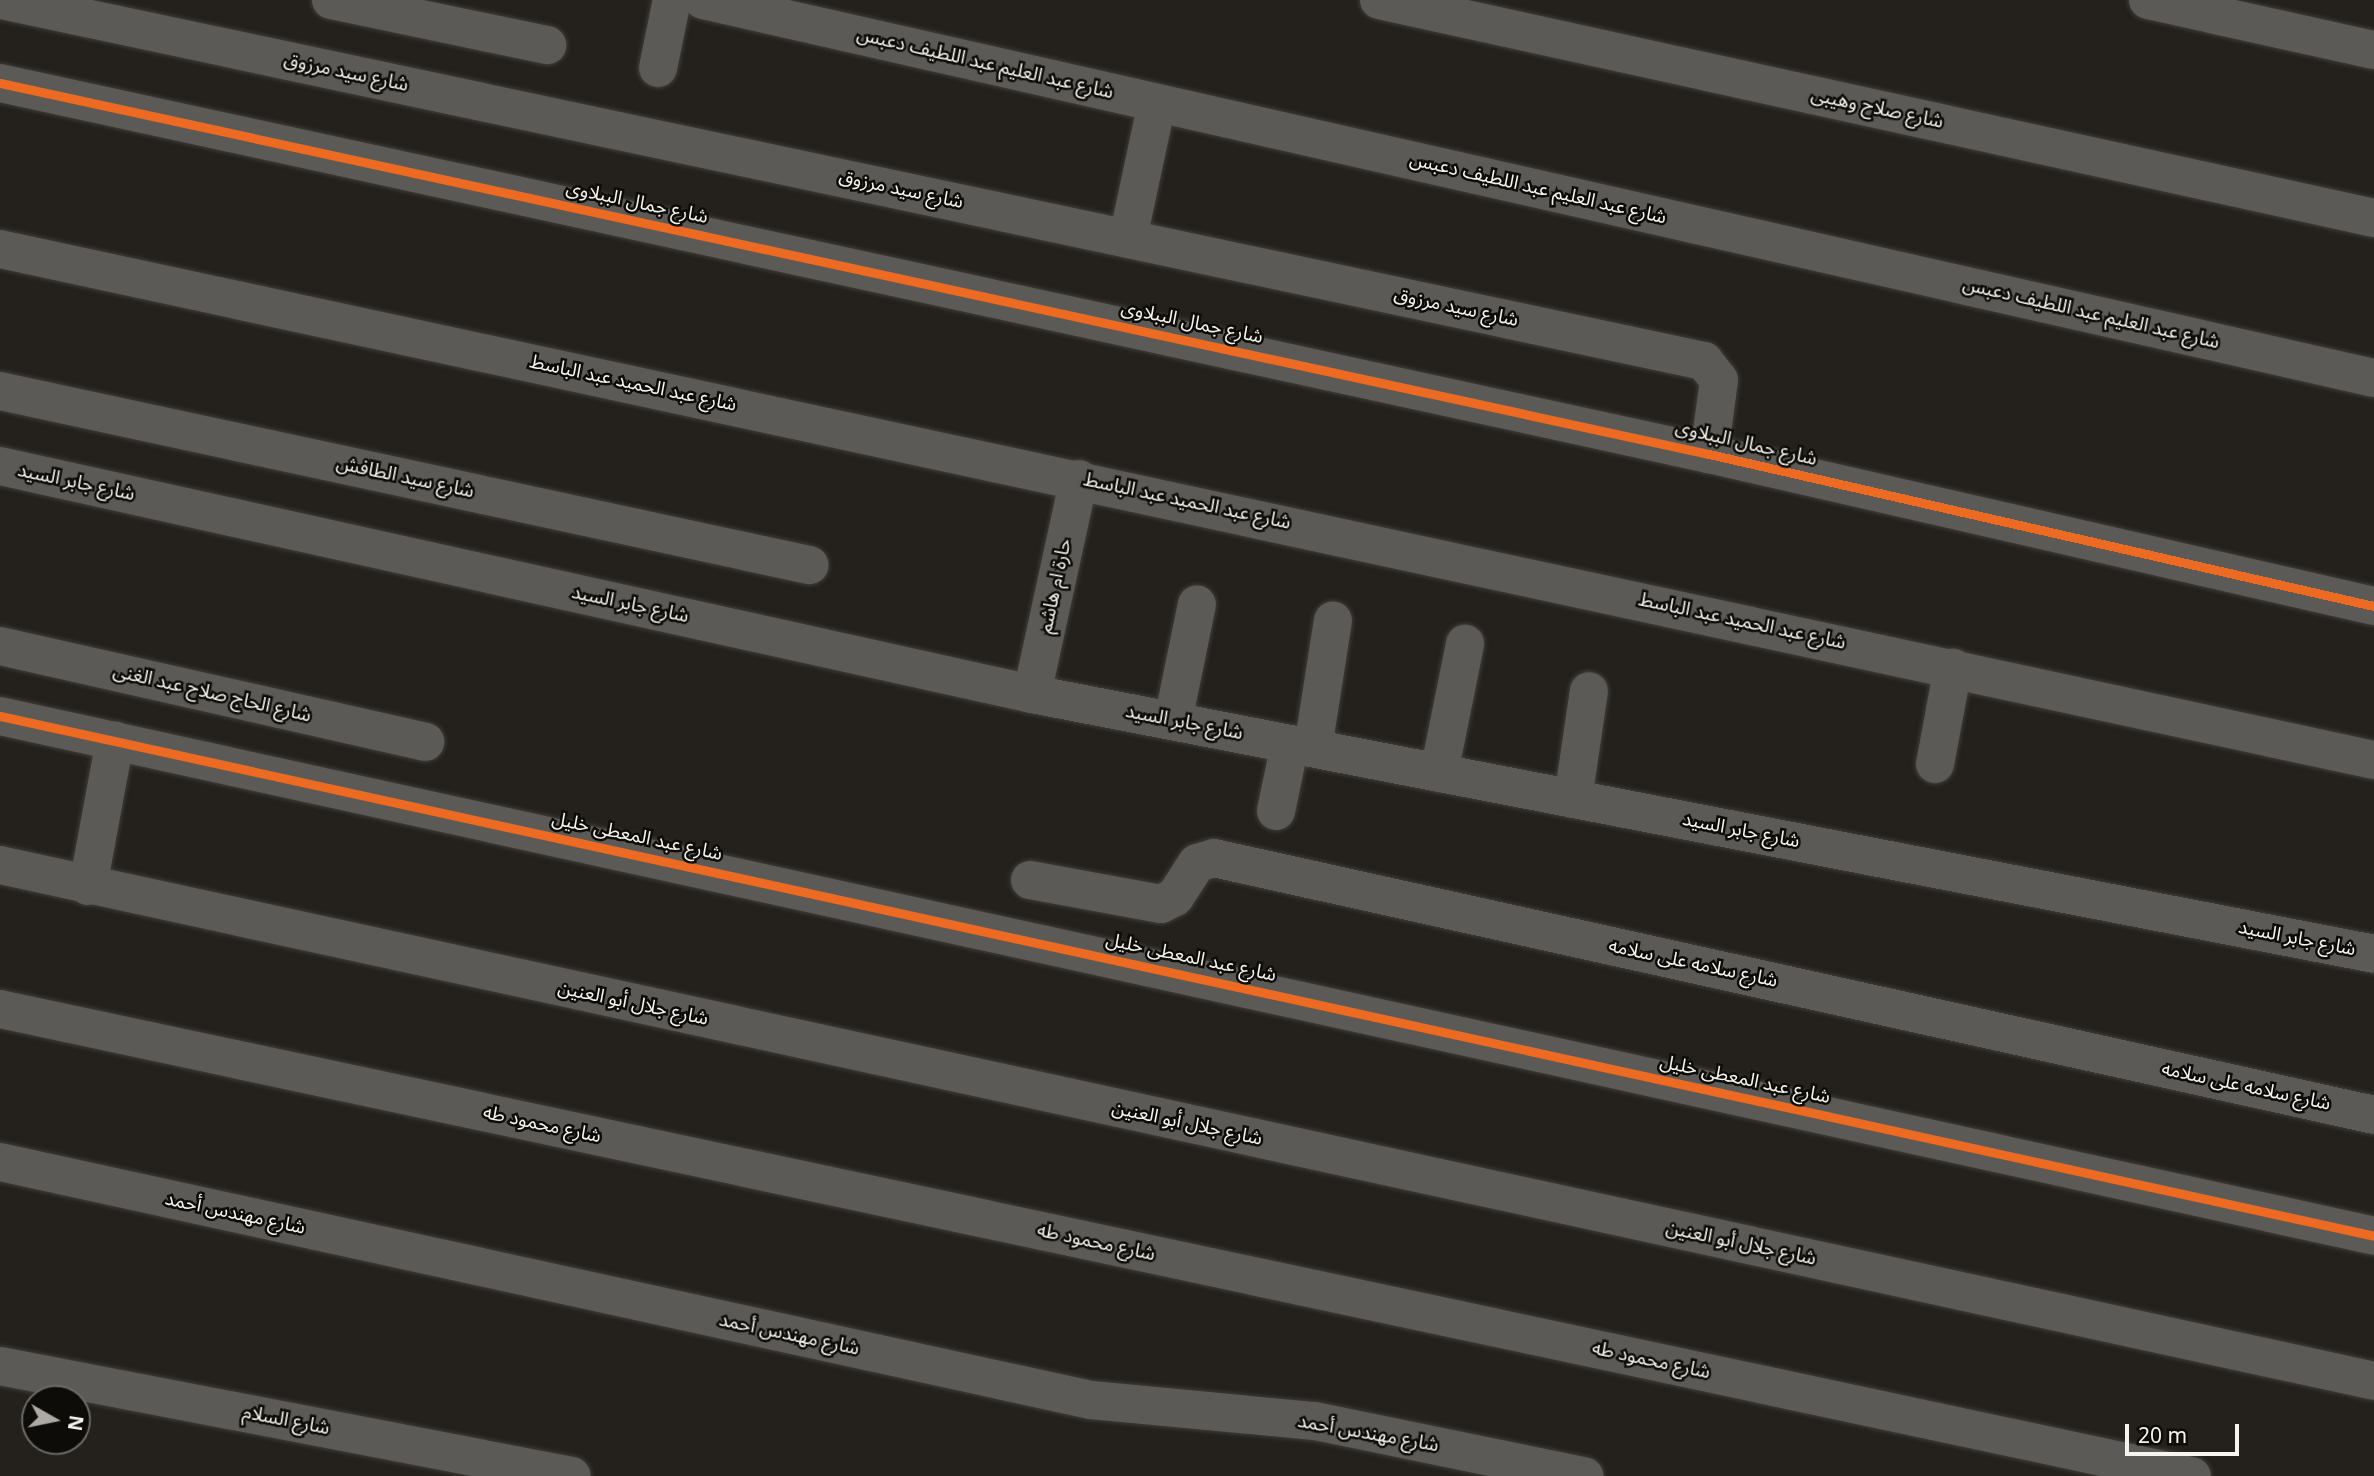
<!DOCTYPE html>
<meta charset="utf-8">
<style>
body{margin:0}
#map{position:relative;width:2374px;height:1476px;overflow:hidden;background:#24211c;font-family:Georgia,"Noto Sans Arabic",serif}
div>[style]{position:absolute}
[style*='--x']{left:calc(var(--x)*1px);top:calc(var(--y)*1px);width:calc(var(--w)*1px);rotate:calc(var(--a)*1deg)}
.roads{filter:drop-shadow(0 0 2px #3f3c39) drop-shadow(0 0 2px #3f3c39)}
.minor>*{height:38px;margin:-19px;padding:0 19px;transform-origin:19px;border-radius:19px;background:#5c5a57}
.cycleway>*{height:9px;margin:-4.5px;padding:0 4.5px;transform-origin:4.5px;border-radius:4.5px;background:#ed6a23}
span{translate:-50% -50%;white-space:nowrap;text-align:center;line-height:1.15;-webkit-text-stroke:5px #0e0c08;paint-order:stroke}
.street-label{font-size:19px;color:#f7f4ed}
.north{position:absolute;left:21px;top:1385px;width:70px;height:70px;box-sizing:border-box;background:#0e0c08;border:2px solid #6b6964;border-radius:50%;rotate:99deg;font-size:19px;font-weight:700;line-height:28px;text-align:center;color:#f7f4ed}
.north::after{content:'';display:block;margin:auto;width:24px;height:32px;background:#adaaa4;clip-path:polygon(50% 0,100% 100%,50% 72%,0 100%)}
.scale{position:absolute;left:2125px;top:1424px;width:114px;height:32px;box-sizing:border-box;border:4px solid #f7f4ed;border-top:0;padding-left:9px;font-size:21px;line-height:24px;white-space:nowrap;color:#f7f4ed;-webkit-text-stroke:5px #0e0c08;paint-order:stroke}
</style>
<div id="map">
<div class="roads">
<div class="minor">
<div style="--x:1;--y:0;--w:1741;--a:11.97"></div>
<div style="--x:1704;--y:361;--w:24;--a:52"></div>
<div style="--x:1719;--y:380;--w:75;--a:97.7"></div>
<div style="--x:331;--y:0;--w:221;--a:11.8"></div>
<div style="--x:703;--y:0;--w:1713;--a:12.75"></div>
<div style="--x:1379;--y:0;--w:1019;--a:12.36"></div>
<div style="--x:2148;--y:0;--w:231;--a:12.5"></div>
<div style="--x:658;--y:68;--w:69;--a:-78.4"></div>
<div style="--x:0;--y:83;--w:1749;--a:12.25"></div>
<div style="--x:1709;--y:454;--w:682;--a:12.88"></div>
<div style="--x:1128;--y:238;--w:138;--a:-77.9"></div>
<div style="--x:0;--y:249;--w:2428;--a:12.15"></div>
<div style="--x:0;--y:391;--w:828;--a:12.14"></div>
<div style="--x:0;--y:466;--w:1057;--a:12.46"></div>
<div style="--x:1032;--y:694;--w:1367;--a:10.96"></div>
<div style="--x:0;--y:646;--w:436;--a:12.7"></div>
<div style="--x:1032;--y:694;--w:220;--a:-77.7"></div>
<div style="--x:0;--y:716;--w:2430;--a:12.35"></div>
<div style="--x:1173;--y:721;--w:119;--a:-78.4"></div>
<div style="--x:1313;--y:748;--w:129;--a:-81.1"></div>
<div style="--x:1935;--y:764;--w:98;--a:-79.4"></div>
<div style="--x:1439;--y:773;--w:132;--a:-78.6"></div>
<div style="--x:1573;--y:799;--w:109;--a:-81.6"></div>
<div style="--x:1276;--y:811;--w:68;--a:-78.2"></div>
<div style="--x:0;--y:865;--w:2429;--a:12.26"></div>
<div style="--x:1030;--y:880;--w:133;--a:10.4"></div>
<div style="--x:1161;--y:904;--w:16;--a:-27"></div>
<div style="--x:1175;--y:897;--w:40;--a:-57.1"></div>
<div style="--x:1197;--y:863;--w:18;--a:-16"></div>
<div style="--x:1214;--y:858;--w:1188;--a:12.49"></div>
<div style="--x:88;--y:886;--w:148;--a:-79.5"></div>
<div style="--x:0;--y:1009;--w:2241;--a:12.03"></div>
<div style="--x:0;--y:1162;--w:1117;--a:12.31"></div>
<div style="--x:1091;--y:1400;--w:225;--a:5.4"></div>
<div style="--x:1315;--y:1421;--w:275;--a:11.6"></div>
<div style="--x:0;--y:1366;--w:582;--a:10.89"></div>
</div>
</div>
<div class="cycleway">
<div style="--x:0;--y:83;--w:1749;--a:12.25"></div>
<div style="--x:1709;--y:454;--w:682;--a:12.88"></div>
<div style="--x:0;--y:716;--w:2430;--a:12.35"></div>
</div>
<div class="street-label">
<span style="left:985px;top:64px;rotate:13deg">شارع عبد العليم عبد اللطيف دعبس</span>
<span style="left:346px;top:73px;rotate:12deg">شارع سيد مرزوق</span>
<span style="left:1877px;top:109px;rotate:12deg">شارع صلاح وهيبى</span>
<span style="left:1538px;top:189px;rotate:13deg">شارع عبد العليم عبد اللطيف دعبس</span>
<span style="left:901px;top:190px;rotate:12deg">شارع سيد مرزوق</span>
<span style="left:637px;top:203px;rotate:12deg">شارع جمال الببلاوى</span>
<span style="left:1456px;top:308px;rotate:12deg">شارع سيد مرزوق</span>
<span style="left:2091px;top:314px;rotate:13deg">شارع عبد العليم عبد اللطيف دعبس</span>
<span style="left:1192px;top:323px;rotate:12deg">شارع جمال الببلاوى</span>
<span style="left:633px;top:384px;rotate:12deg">شارع عبد الحميد عبد الباسط</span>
<span style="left:1746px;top:444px;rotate:13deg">شارع جمال الببلاوى</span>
<span style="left:405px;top:478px;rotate:12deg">شارع سيد الطافش</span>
<span style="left:76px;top:483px;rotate:12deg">شارع جابر السيد</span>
<span style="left:1187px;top:502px;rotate:12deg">شارع عبد الحميد عبد الباسط</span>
<span style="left:1056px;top:586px;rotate:-78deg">حارة ام هاشم</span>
<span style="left:630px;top:605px;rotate:12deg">شارع جابر السيد</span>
<span style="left:1742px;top:622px;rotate:12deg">شارع عبد الحميد عبد الباسط</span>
<span style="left:212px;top:694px;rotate:13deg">شارع الحاج صلاح عبد الغنى</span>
<span style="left:1184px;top:723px;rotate:11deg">شارع جابر السيد</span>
<span style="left:1741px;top:831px;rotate:11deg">شارع جابر السيد</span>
<span style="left:637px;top:837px;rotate:12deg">شارع عبد المعطى خليل</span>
<span style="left:2297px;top:939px;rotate:11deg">شارع جابر السيد</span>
<span style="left:1191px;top:958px;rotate:12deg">شارع عبد المعطى خليل</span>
<span style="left:1693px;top:964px;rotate:12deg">شارع سلامه على سلامه</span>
<span style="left:633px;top:1004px;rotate:12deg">شارع جلال أبو العنين</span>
<span style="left:1745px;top:1080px;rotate:12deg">شارع عبد المعطى خليل</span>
<span style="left:2246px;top:1087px;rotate:12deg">شارع سلامه على سلامه</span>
<span style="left:1187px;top:1124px;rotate:12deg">شارع جلال أبو العنين</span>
<span style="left:542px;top:1125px;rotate:12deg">شارع محمود طه</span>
<span style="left:235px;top:1214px;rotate:12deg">شارع مهندس أحمد</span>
<span style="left:1096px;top:1243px;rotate:12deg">شارع محمود طه</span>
<span style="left:1741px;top:1244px;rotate:12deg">شارع جلال أبو العنين</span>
<span style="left:789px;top:1335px;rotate:12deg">شارع مهندس أحمد</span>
<span style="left:1651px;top:1361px;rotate:12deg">شارع محمود طه</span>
<span style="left:286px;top:1421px;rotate:11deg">شارع السلام</span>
<span style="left:1368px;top:1434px;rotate:10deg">شارع مهندس أحمد</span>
</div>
<div class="north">N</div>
<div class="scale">20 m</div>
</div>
